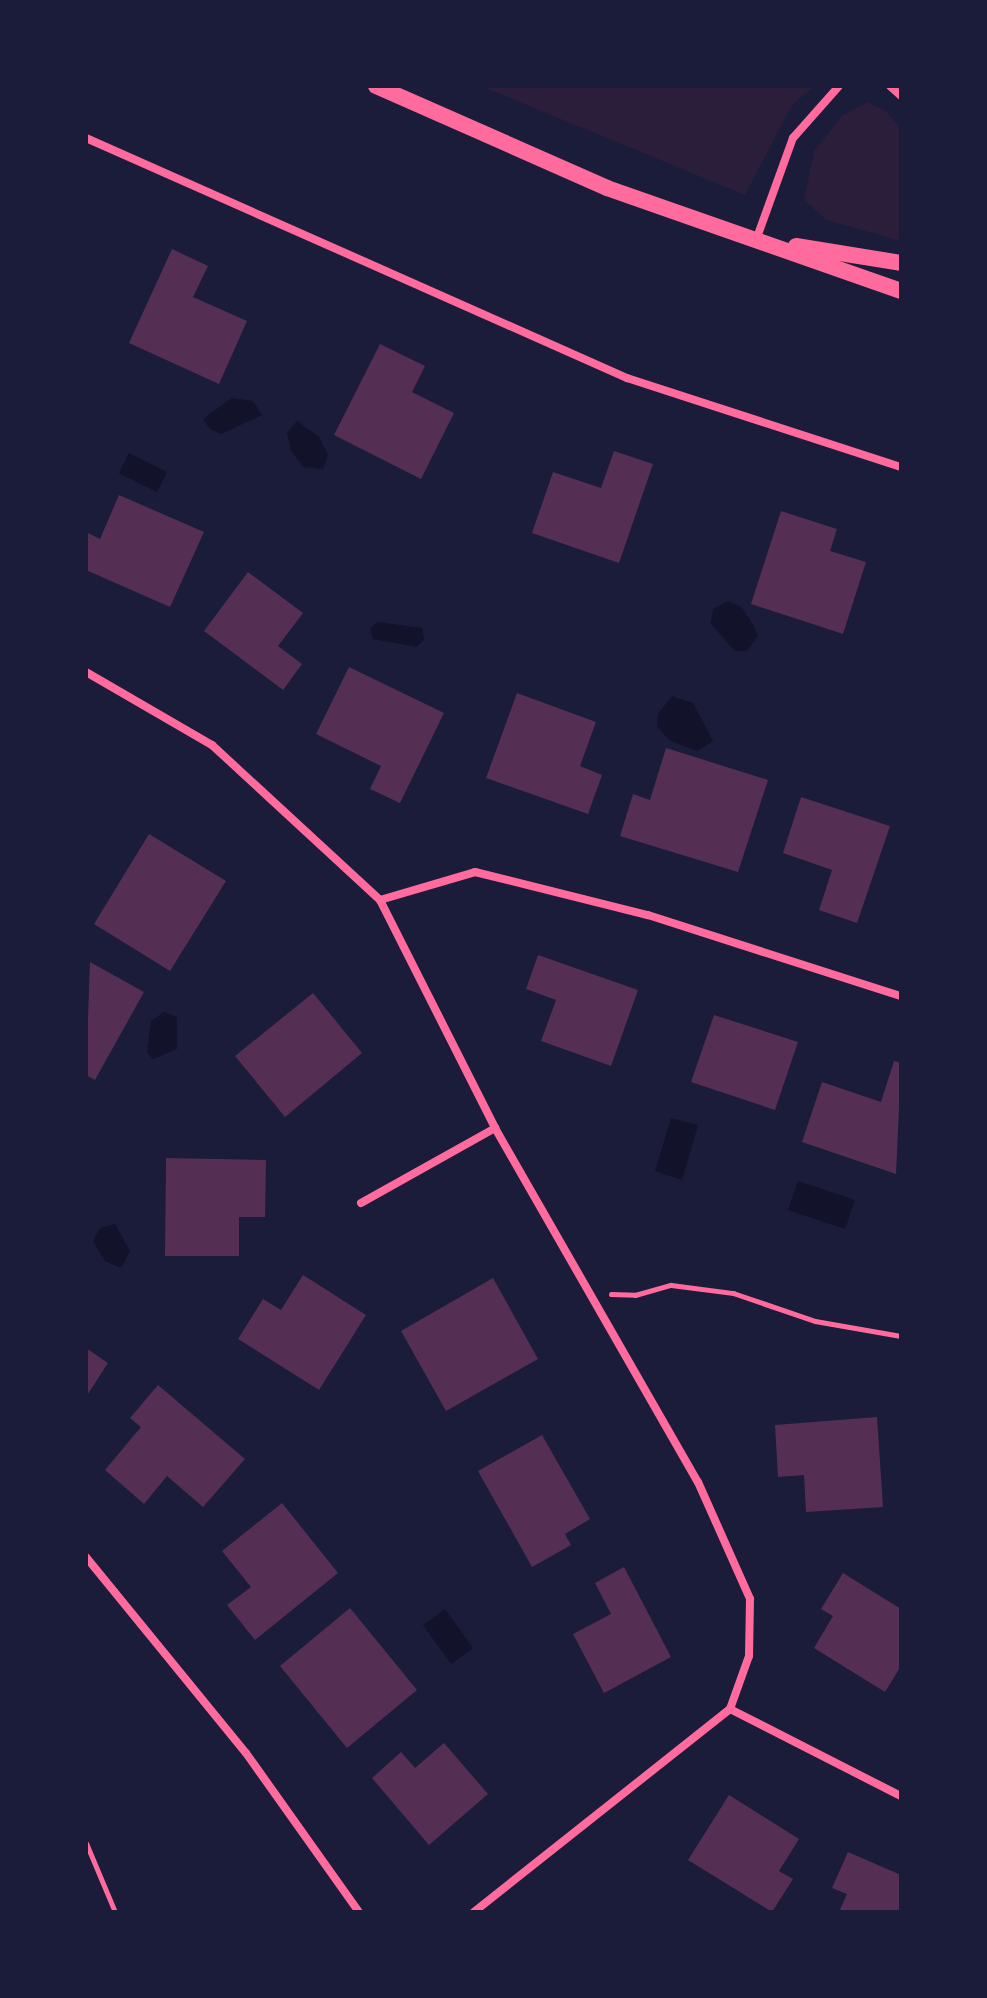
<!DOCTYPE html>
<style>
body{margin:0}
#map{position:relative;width:987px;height:1998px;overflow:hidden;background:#1b1b3a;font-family:"Noto Sans",sans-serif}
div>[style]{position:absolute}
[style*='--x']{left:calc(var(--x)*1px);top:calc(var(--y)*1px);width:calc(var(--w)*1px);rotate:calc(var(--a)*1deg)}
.green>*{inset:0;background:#2a1e3b}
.water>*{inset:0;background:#12122b}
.building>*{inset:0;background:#542f53}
.path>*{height:5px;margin:-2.5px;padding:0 2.5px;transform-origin:2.5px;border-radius:2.5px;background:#ff6b9d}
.minor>*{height:8px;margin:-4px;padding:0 4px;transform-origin:4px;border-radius:4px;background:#ff6b9d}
.secondary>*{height:16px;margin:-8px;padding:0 8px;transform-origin:8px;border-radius:8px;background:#ff6b9d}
span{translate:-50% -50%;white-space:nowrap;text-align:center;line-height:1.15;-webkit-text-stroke:6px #1b1b3a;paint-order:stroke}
.frame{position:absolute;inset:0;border:88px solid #1b1b3a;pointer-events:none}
</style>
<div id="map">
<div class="green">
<div style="clip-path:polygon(481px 86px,815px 86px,792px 105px,745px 195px)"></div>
<div style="clip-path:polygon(867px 102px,885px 110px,901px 128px,901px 241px,826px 220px,804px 200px,814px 151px,843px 115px)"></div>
</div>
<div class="water">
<div style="clip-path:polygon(232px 398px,253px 401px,262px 415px,221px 434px,210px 429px,203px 419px)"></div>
<div style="clip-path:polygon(297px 421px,319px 437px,328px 455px,323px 469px,303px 467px,292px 452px,287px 433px)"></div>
<div style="clip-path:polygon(129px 453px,167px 472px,157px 492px,119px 473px)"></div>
<div style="clip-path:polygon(728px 601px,741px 607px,753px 624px,758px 636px,747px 651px,735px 651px,711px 624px,713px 609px)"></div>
<div style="clip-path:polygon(377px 622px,422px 628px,424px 639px,417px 647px,373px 639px,370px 629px)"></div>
<div style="clip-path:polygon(672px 696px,693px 703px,713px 741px,697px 751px,669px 740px,657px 726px,658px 714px)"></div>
<div style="clip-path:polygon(164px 1012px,177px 1017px,177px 1049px,153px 1059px,147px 1052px,151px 1021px)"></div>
<div style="clip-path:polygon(671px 1118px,698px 1125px,682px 1180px,655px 1171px)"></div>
<div style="clip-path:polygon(798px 1181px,855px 1200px,845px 1229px,788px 1210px)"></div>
<div style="clip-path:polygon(115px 1224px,130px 1251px,121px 1268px,105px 1261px,93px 1241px,100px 1228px)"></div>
<div style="clip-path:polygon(445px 1609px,473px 1648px,451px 1664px,423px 1625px)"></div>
</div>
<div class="building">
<div style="clip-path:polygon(172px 249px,208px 266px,193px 297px,247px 321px,219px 384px,129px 343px)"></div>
<div style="clip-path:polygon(380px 344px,425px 366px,412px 392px,454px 413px,421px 479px,334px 435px)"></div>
<div style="clip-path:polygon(614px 451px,653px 464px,619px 563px,532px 533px,553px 472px,601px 488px)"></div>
<div style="clip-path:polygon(119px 495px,204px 532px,170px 607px,86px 570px,86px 532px,100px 539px)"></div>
<div style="clip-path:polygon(781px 511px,837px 529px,830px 551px,866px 562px,843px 634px,751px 604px)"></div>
<div style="clip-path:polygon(248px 572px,303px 613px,278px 646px,302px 664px,283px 690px,204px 631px)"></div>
<div style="clip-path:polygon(349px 667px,444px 713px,400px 803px,370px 789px,381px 766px,316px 734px)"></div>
<div style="clip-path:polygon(517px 693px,596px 722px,580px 766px,602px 775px,588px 814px,486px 778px)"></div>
<div style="clip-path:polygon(666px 748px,768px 780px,738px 872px,620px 836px,633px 794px,650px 800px)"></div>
<div style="clip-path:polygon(801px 797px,890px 826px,857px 923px,819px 910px,832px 870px,783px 853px)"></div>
<div style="clip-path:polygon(149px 834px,226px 881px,170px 971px,94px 924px)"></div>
<div style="clip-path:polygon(538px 955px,638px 990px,611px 1066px,541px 1041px,556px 1000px,526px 989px)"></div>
<div style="clip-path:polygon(90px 962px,144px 992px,95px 1080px,86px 1075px)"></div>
<div style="clip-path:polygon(313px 993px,362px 1053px,285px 1117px,235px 1056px)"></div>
<div style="clip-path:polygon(714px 1015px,798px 1042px,775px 1110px,691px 1082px)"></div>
<div style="clip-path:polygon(894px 1061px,901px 1063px,896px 1174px,802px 1142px,822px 1082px,881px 1102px)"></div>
<div style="clip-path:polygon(166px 1158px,266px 1160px,265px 1217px,239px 1217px,239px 1256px,165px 1256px)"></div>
<div style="clip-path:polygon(303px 1275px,366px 1315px,319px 1390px,238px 1339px,263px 1299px,281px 1310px)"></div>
<div style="clip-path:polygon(493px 1278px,538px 1359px,446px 1411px,401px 1331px)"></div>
<div style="clip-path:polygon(86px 1348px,108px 1363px,86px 1397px)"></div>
<div style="clip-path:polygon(158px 1385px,245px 1459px,203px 1507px,167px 1476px,144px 1504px,105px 1470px,141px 1427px,130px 1418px)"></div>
<div style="clip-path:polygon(877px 1417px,883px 1507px,806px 1512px,804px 1475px,778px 1477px,775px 1425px)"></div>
<div style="clip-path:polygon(542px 1435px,590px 1519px,565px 1534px,571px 1545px,532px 1567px,478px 1471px)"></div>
<div style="clip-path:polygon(282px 1503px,338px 1573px,255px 1640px,227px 1605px,251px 1587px,222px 1551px)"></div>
<div style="clip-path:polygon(624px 1567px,671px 1657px,604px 1693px,573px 1634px,611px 1614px,595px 1583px)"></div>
<div style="clip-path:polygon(843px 1573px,901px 1609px,901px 1666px,885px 1692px,814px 1648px,833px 1616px,821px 1609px)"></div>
<div style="clip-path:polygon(350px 1608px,417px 1690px,347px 1748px,280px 1666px)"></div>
<div style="clip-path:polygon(444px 1743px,488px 1794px,429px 1845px,372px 1778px,401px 1752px,415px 1768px)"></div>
<div style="clip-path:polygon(729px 1795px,799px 1839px,779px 1871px,793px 1879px,772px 1912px,688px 1860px)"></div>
<div style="clip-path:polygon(848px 1852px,901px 1875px,901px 1912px,839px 1912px,847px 1894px,832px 1888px)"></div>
</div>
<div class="path">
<div style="--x:611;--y:1294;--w:24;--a:2"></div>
<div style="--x:635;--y:1295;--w:37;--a:-16"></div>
<div style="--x:671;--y:1285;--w:63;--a:7.4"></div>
<div style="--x:733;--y:1293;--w:87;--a:18.9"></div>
<div style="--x:815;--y:1321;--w:87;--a:9.9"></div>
<div style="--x:86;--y:1843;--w:75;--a:67.2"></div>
</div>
<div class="minor">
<div style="--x:890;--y:86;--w:15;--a:42"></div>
<div style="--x:86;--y:138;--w:592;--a:23.92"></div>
<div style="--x:627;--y:378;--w:288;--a:18"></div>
<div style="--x:756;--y:240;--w:109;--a:-70.1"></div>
<div style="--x:793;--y:138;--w:69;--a:-48.5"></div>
<div style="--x:86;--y:672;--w:146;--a:30.1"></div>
<div style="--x:212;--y:745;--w:229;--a:42.7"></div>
<div style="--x:380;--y:900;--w:255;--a:63.2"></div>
<div style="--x:495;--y:1128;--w:408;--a:60.2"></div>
<div style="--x:698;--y:1482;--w:128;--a:66"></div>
<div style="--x:750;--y:1599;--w:57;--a:91"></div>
<div style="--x:749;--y:1656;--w:56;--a:109.7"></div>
<div style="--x:730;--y:1709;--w:327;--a:141.6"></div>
<div style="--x:380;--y:900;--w:99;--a:-16.4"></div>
<div style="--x:475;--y:872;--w:178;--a:14"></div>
<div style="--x:648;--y:915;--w:266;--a:17.8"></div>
<div style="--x:361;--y:1203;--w:154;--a:-29.2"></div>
<div style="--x:86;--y:1557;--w:253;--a:50.8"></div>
<div style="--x:246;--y:1753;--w:195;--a:54.6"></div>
<div style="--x:730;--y:1709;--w:192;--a:27"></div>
</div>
<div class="secondary">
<div style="--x:376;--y:86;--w:253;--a:23.8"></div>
<div style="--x:607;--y:188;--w:312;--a:19.3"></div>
<div style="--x:796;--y:246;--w:106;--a:9.2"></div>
</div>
<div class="frame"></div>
</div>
